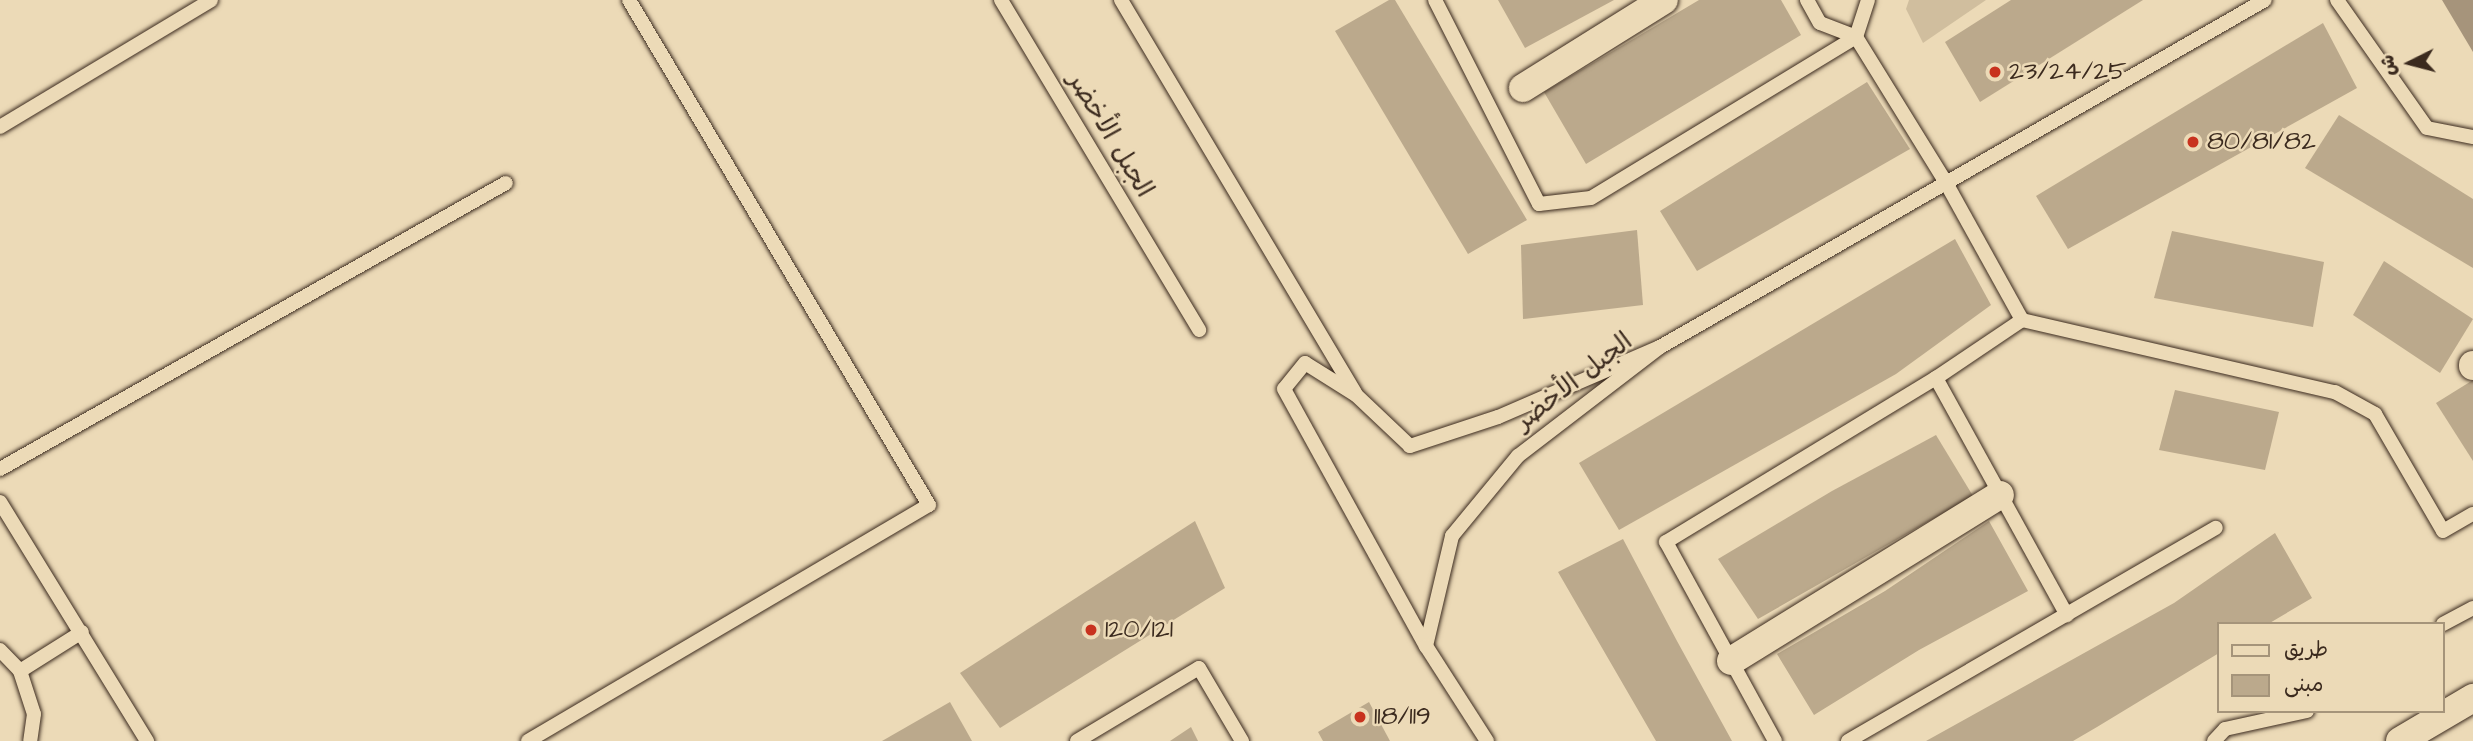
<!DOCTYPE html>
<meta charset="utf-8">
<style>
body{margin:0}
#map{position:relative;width:2473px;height:741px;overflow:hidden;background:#ecdab7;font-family:"Architects Daughter","Playpen Sans Arabic",sans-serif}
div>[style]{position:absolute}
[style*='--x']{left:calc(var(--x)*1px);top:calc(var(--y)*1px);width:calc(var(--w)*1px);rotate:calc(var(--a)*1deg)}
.green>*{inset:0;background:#d0be9e}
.water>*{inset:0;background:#a6947b}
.building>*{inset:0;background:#bba98c}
.roads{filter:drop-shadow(0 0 2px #3b2a1e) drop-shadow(0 0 2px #3b2a1e)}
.lane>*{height:14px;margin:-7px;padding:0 7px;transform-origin:7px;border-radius:7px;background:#ecdab7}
.street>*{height:28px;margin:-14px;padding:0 14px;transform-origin:14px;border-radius:14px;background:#ecdab7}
.dots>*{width:19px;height:19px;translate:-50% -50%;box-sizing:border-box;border:4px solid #ecdab7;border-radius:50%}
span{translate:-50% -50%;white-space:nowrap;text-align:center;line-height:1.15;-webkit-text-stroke:5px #ecdab7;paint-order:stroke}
.poi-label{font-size:26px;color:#3b2a1e}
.left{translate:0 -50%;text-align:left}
.street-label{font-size:26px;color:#3b2a1e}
.legend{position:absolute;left:2217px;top:622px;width:228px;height:91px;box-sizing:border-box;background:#ecdab7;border:2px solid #a5947a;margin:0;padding:9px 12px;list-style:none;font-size:21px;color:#3b2a1e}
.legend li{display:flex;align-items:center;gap:14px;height:35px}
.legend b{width:35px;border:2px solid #a5947a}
.north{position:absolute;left:2375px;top:28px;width:70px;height:70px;-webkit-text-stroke:5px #ecdab7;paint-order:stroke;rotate:264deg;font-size:19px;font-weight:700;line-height:28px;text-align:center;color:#3b2a1e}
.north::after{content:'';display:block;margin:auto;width:24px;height:32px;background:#3b2a1e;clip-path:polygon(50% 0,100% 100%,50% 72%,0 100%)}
</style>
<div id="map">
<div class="green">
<div style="clip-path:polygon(1909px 0,1986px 0,1923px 43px,1906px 9px)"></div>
</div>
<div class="water">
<div style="clip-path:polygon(2442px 0,2473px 0,2473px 52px)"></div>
</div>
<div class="building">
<div style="clip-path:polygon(1389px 0,1395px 0,1527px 220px,1468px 254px,1335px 31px)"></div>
<div style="clip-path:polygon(1498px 0,1614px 0,1525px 48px)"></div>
<div style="clip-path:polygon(1699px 0,1781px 0,1801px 35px,1586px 164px,1544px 92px)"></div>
<div style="clip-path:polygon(2011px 0,2143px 0,1980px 102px,1945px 42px)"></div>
<div style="clip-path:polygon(2323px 23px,2357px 88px,2068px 249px,2036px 196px)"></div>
<div style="clip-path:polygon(1867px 82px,1910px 149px,1697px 271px,1660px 211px)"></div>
<div style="clip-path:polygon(2339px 115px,2473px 199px,2473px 268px,2305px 168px)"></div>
<div style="clip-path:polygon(1637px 230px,1643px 305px,1523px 319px,1521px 245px)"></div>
<div style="clip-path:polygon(2172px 231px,2324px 262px,2313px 327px,2154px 298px)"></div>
<div style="clip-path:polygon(1955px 239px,1991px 305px,1896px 374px,1619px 530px,1579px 463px)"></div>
<div style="clip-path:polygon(2384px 261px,2473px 319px,2440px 373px,2353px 315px)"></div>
<div style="clip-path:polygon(2473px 380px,2473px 461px,2436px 403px)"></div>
<div style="clip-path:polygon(2175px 390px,2279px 412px,2265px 470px,2159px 450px)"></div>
<div style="clip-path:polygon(1936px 435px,1973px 496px,1758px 619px,1718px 559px,1832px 491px)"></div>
<div style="clip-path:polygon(1195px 521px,1225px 588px,1000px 728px,960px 673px)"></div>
<div style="clip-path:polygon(1989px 521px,2028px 591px,1919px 650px,1814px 715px,1777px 654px,1885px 591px)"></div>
<div style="clip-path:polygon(2275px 533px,2312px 598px,2268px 624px,2219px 624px,2219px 653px,2097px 727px,2073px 741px,1926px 741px,2174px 603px)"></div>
<div style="clip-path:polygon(1623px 539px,1677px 641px,1732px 741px,1656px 741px,1558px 572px)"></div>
<div style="clip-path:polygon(950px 702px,972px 741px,882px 741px)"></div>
<div style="clip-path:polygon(1369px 702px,1390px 741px,1323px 741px,1318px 732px)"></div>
<div style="clip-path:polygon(1191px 727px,1198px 741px,1170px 741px)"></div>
</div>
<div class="roads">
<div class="lane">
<div style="--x:1001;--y:0;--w:385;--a:59"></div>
<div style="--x:1121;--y:0;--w:457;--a:59.2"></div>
<div style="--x:1435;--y:0;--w:229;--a:63"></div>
<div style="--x:1539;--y:204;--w:52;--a:-6.6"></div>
<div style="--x:1591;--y:198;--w:310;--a:-31.3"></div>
<div style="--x:1856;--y:37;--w:39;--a:-72"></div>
<div style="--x:1807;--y:0;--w:26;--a:61"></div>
<div style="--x:1820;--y:23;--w:39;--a:21"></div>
<div style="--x:1856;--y:37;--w:169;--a:58.3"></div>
<div style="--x:1945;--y:181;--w:159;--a:61"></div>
<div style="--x:2022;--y:320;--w:321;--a:13"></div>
<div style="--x:2335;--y:392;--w:46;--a:28.8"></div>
<div style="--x:2375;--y:414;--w:135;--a:59.8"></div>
<div style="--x:2443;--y:531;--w:34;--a:-30"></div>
<div style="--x:2337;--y:0;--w:156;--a:54.9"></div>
<div style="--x:2427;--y:128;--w:47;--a:11.1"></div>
<div style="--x:0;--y:127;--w:246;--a:-31"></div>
<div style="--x:1660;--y:347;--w:697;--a:-29.84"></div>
<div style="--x:1936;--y:378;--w:271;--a:61.1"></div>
<div style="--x:0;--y:469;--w:581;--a:-29.48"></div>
<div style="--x:0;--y:502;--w:281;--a:58.4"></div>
<div style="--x:2443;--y:624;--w:34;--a:-28"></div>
<div style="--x:1426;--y:646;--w:113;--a:-76.7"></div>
<div style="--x:1452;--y:536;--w:104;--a:-50.5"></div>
<div style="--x:1518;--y:456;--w:179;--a:-37.5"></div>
<div style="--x:1660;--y:347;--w:176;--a:156.6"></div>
<div style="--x:1498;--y:417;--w:93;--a:161.8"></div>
<div style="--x:1410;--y:446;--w:74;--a:-136.6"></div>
<div style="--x:1356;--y:395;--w:60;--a:-147.9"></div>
<div style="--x:1305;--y:363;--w:33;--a:129"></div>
<div style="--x:1284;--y:389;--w:294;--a:61.1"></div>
<div style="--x:1426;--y:646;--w:113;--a:57.3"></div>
<div style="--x:0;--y:650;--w:29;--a:46"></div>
<div style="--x:20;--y:671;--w:45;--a:72"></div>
<div style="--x:34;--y:714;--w:27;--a:98"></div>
<div style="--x:20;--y:671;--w:73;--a:-32.2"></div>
<div style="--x:528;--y:741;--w:465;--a:-30.5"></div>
<div style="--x:929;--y:505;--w:587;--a:-120.71"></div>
<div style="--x:1077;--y:741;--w:142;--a:-30.9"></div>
<div style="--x:1199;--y:668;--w:85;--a:59.5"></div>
<div style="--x:1775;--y:741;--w:227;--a:-118.7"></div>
<div style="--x:1666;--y:542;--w:316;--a:-31.3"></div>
<div style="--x:1936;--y:378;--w:104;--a:-34"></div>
<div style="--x:1848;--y:741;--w:425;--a:-30.1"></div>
<div style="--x:2214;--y:741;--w:16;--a:-47"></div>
<div style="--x:2225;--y:729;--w:84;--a:-12.4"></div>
</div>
<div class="street">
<div style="--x:1523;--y:88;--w:166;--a:-32"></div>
<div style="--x:2473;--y:366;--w:1;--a:-90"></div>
<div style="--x:1731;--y:661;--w:316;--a:-31.7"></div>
<div style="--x:2400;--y:741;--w:85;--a:-30.5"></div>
</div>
</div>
<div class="dots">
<div style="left:1995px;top:72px;background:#c8321e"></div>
<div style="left:2193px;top:142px;background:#c8321e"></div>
<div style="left:1091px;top:630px;background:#c8321e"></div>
<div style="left:1360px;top:717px;background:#c8321e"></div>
</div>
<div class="poi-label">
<span class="left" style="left:2009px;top:72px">23/24/25</span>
<span class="left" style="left:2207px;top:142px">80/81/82</span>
<span class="left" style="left:1105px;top:630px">120/121</span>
<span class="left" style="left:1374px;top:717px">118/119</span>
</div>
<div class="street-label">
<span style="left:1110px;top:135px;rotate:59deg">الجبل الأخضر</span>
<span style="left:1574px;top:382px;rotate:-38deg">الجبل الأخضر</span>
</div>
<ul class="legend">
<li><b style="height:9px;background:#ecdab7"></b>طريق</li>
<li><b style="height:19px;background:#bba98c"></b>مبنى</li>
</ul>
<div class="north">ش</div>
</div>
